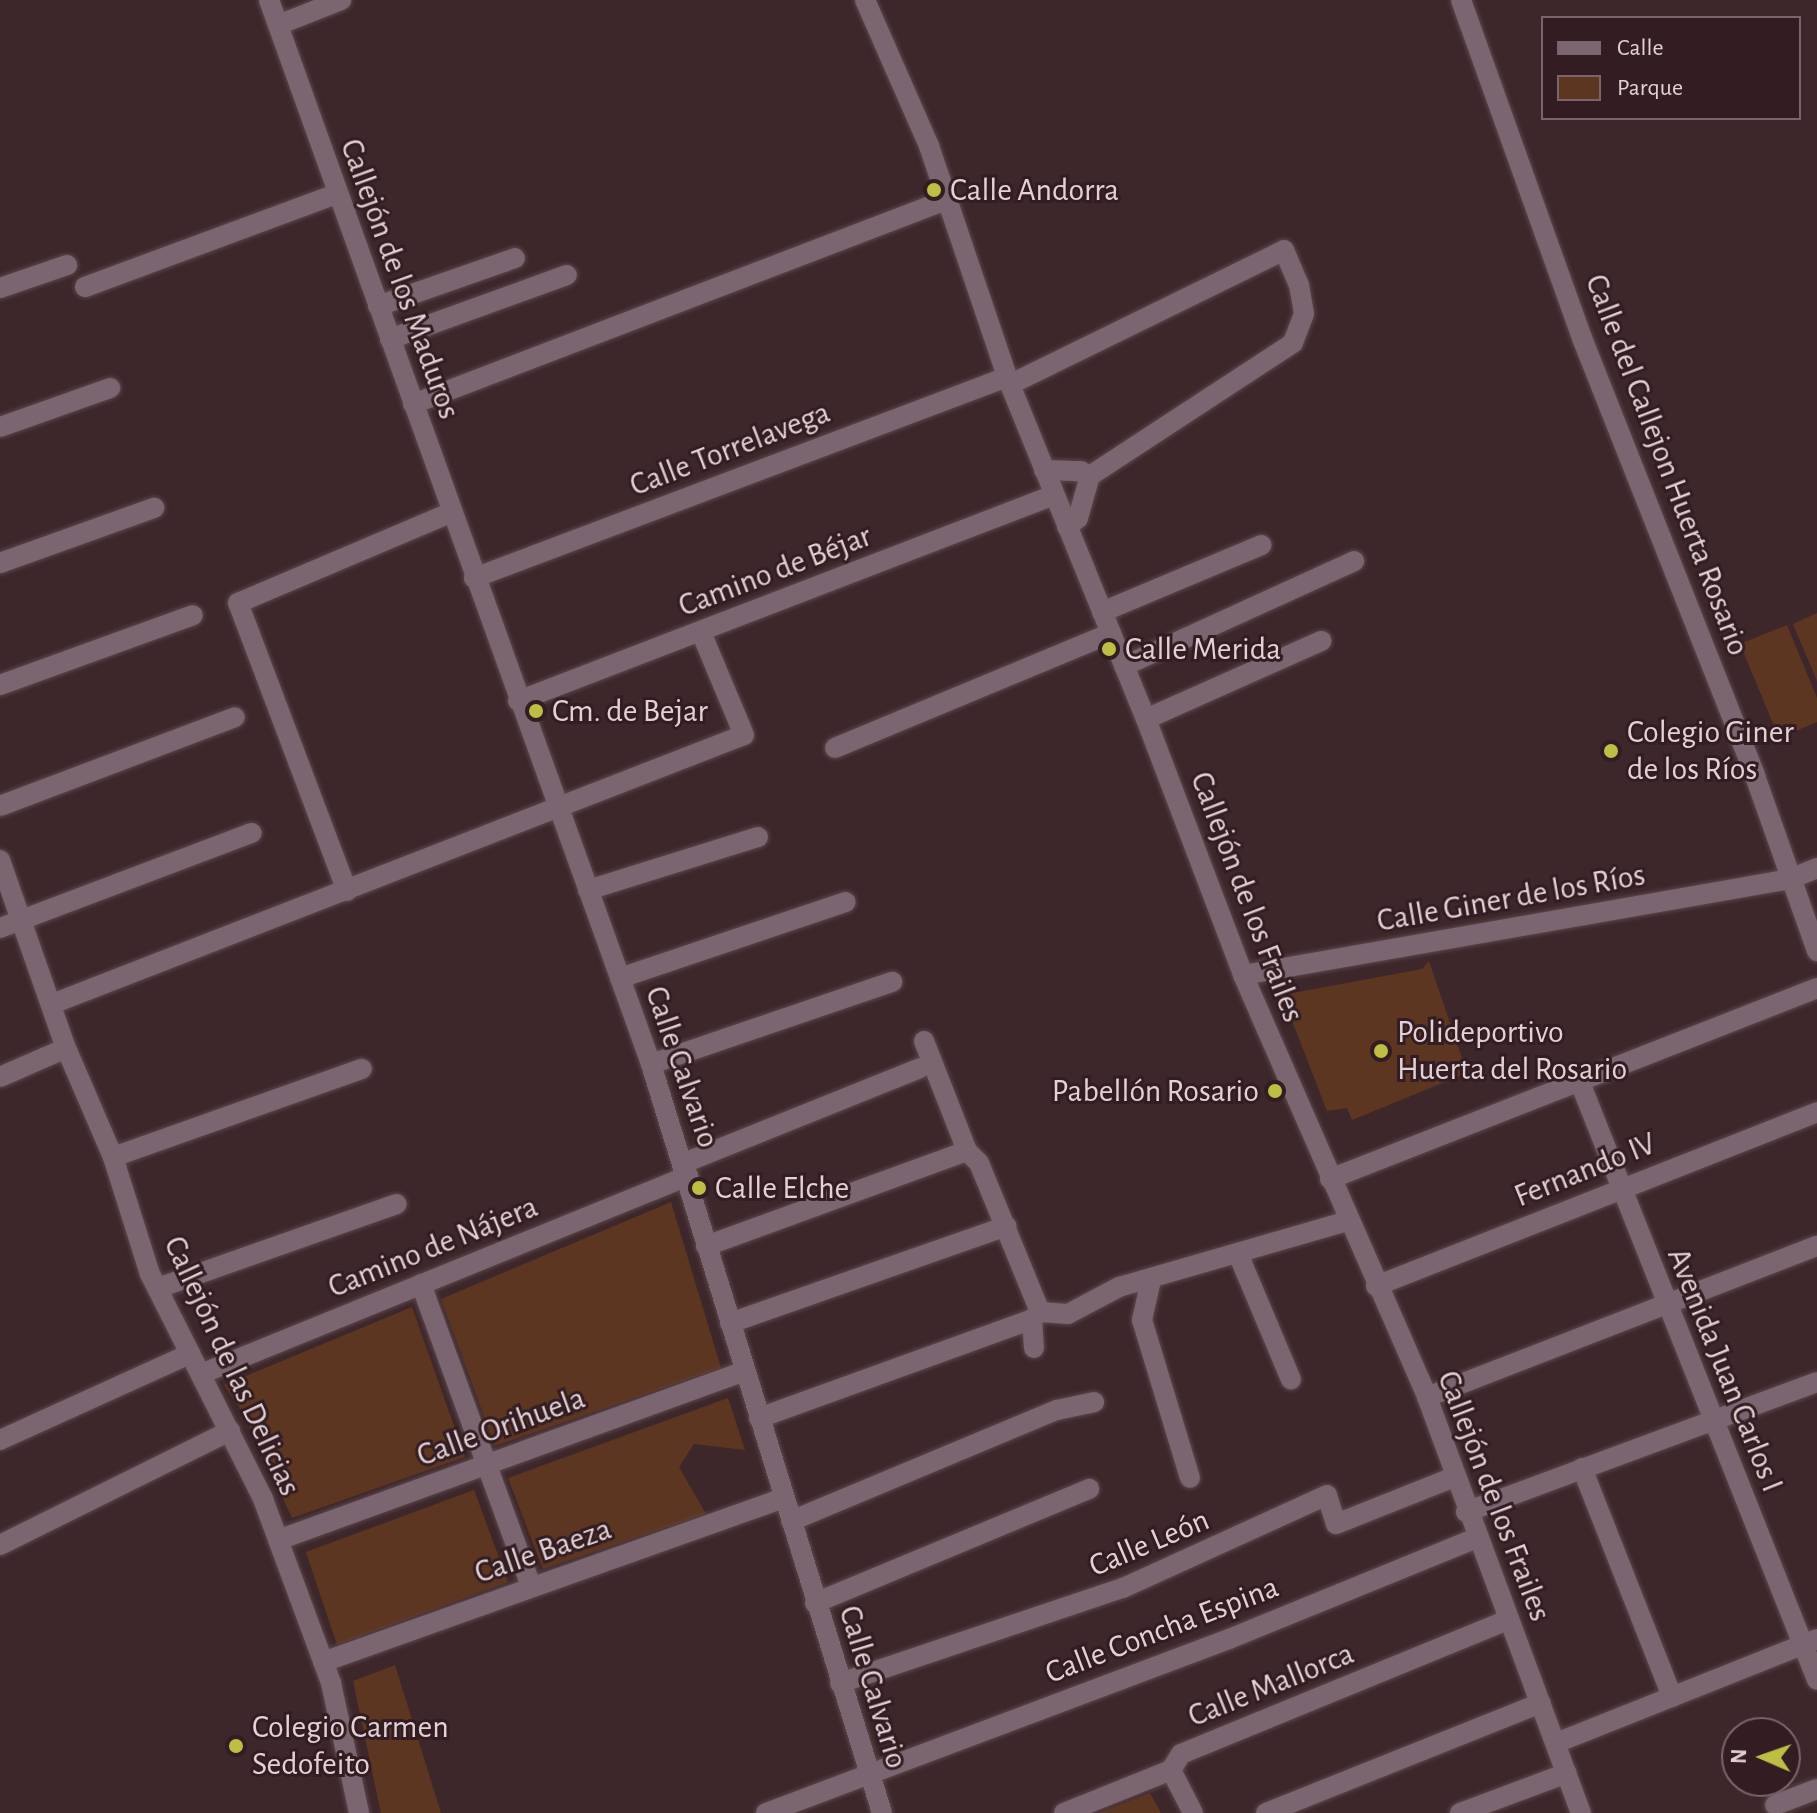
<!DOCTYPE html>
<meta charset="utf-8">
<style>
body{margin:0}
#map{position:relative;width:1817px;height:1813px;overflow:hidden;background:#3e272b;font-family:"Alegreya Sans",sans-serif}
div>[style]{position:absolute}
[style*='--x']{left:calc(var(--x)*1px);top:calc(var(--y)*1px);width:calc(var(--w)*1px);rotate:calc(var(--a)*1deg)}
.green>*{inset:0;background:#5d3622}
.roads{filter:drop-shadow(0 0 2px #5c464a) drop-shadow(0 0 2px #5c464a)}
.minor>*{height:20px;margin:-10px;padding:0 10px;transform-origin:10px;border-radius:10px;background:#7a6570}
.dots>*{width:22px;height:22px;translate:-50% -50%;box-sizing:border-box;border:4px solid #331d22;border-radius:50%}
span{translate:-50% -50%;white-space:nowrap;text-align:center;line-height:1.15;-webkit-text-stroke:6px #331d22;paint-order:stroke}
.poi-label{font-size:32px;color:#e2d2d5}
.left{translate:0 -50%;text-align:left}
.right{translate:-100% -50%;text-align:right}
.street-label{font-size:32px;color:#e2d2d5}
.legend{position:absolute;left:1541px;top:16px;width:260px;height:104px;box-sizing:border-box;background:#331d22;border:2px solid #79656a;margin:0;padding:10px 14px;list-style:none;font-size:24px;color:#e2d2d5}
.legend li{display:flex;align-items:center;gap:16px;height:40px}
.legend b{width:40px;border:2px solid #79656a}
.north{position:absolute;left:1721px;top:1717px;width:80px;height:80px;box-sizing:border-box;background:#331d22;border:2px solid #79656a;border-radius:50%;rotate:272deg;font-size:22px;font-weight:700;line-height:32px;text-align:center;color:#e2d2d5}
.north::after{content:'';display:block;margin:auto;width:28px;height:36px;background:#bcbf44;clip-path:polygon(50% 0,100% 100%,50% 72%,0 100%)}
</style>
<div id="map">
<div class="green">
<div style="clip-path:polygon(1817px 613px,1817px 681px,1793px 624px)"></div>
<div style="clip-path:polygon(1787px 625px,1817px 698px,1817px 722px,1779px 738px,1740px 644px)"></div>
<div style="clip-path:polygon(1429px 961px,1467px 1073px,1352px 1120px,1347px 1108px,1327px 1111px,1282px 995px,1422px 969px)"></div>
<div style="clip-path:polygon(671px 1202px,721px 1368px,495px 1446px,441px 1299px)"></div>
<div style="clip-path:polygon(412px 1307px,465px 1457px,292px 1518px,244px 1414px,224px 1385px)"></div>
<div style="clip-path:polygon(728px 1398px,745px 1450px,694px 1444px,679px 1467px,706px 1514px,543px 1569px,508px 1478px)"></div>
<div style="clip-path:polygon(474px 1490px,508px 1582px,337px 1645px,306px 1552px)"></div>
<div style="clip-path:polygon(395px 1665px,441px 1813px,381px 1813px,353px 1681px)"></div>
<div style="clip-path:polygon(1150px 1793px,1161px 1813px,1099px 1813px)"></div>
</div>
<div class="roads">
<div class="minor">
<div style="--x:269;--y:0;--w:1130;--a:70.25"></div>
<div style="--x:651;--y:1064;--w:784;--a:72.86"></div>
<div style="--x:865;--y:0;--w:159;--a:66.3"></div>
<div style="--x:929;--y:146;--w:244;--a:71.3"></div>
<div style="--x:1007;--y:377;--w:369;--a:67.9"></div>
<div style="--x:1146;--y:719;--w:274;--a:69.2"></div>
<div style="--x:1243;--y:975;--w:460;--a:66.4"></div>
<div style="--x:1427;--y:1397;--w:444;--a:69.7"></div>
<div style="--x:1461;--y:0;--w:359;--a:70.3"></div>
<div style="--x:1582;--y:338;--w:471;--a:68.4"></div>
<div style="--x:1755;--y:776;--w:186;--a:70.5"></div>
<div style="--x:278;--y:25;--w:68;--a:-21.6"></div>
<div style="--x:85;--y:287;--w:269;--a:-20.3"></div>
<div style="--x:0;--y:288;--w:71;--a:-18.9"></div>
<div style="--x:378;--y:306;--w:145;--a:-19.3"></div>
<div style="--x:390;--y:339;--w:188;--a:-19.9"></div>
<div style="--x:1011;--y:384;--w:304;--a:-26.1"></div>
<div style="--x:1284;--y:250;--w:38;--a:67"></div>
<div style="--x:1299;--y:285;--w:29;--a:80"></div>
<div style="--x:1304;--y:314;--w:31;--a:111"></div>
<div style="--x:1293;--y:343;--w:245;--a:146.8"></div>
<div style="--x:413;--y:404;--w:571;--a:-20.94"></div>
<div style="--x:0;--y:427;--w:117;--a:-19.5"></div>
<div style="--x:1044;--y:470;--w:37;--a:2"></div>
<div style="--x:1081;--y:471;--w:11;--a:45"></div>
<div style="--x:1089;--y:479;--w:41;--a:105.8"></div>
<div style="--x:1078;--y:518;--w:14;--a:141"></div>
<div style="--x:0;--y:563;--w:164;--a:-19.7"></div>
<div style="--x:474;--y:578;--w:570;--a:-20.66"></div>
<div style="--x:1102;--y:612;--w:173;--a:-22.8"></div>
<div style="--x:1124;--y:666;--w:253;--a:-24.5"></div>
<div style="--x:0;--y:685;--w:205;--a:-19.9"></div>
<div style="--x:518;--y:701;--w:574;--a:-21.02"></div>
<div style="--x:1146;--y:719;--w:192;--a:-24"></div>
<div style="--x:835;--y:748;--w:299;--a:-22.6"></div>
<div style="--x:0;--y:806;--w:251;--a:-20.7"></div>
<div style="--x:0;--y:860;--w:199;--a:70.7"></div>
<div style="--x:66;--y:1048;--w:119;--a:66.7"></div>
<div style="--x:113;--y:1157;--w:123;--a:72.5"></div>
<div style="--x:150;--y:1274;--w:252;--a:63.3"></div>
<div style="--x:263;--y:1499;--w:196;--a:69.7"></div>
<div style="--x:331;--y:1683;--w:133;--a:77.8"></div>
<div style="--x:588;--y:890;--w:178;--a:-17.3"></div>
<div style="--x:347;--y:891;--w:308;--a:-110.7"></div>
<div style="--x:238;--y:603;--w:233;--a:-23"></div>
<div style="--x:0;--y:928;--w:269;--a:-20.7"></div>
<div style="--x:1243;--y:975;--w:555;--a:-9.95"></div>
<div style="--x:1790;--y:879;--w:29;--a:-22"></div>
<div style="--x:620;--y:978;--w:238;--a:-18.6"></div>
<div style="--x:52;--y:1004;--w:742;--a:-21.24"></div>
<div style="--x:744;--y:735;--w:112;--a:-112.7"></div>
<div style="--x:924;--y:1041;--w:118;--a:68.6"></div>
<div style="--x:967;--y:1151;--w:17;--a:45"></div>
<div style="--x:979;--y:1163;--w:161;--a:67.7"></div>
<div style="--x:1040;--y:1312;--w:28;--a:4"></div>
<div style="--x:1068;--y:1314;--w:58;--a:-27.9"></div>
<div style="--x:1119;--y:1287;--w:238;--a:-16.1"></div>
<div style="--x:651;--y:1064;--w:255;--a:-18.8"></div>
<div style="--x:0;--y:1077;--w:72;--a:-23.7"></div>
<div style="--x:1579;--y:1080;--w:645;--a:68.36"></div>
<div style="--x:113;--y:1157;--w:264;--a:-19.5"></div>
<div style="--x:684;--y:1163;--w:254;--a:-21.9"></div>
<div style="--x:1330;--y:1179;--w:523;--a:-21.41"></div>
<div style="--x:706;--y:1246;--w:278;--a:-20"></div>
<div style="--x:1239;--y:1256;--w:134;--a:67.2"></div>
<div style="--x:1151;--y:1280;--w:41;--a:102.7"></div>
<div style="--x:1142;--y:1320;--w:165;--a:73.1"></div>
<div style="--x:421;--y:1284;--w:321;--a:70"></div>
<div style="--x:1376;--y:1286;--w:474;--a:-21.5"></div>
<div style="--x:158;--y:1288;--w:253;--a:-19.4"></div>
<div style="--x:730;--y:1323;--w:293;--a:-19.3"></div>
<div style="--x:1034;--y:1348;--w:29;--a:-94"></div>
<div style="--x:1032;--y:1319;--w:11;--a:-41"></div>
<div style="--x:201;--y:1374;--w:526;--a:-22.13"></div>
<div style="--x:1427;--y:1397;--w:418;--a:-21.2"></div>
<div style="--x:759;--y:1418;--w:290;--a:-19.9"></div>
<div style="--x:0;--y:1440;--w:209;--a:-24.4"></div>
<div style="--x:1582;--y:1468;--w:246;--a:68.5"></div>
<div style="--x:1466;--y:1512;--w:374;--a:-20.3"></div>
<div style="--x:791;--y:1521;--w:288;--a:-22.7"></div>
<div style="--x:1057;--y:1410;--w:38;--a:-12"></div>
<div style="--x:278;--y:1540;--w:497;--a:-19.9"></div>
<div style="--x:0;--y:1545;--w:257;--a:-26.4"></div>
<div style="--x:815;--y:1603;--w:297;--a:-22.6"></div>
<div style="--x:323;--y:1662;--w:489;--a:-19.6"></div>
<div style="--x:840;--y:1683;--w:299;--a:-18.6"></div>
<div style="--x:1123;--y:1588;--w:224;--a:-24.5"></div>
<div style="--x:1327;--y:1495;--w:30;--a:73"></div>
<div style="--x:1336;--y:1524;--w:127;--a:-21.7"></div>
<div style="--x:1556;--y:1743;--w:281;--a:-21.7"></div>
<div style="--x:1171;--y:1770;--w:48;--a:62.9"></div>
<div style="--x:1775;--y:1805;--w:45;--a:-20.9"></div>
<div style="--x:766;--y:1813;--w:495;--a:-20.6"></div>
<div style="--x:1229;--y:1639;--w:267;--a:-22.2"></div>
<div style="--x:1064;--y:1813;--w:115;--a:-21.9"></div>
<div style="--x:1171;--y:1770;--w:19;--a:-58"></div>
<div style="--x:1181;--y:1754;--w:353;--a:-22.3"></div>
<div style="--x:1266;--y:1813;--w:296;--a:-21.8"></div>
<div style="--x:1460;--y:1813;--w:114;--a:-20.5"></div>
</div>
</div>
<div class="dots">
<div style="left:934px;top:190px;background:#bcbf44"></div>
<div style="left:1109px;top:649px;background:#bcbf44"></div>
<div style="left:536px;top:711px;background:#bcbf44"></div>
<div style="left:1611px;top:751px;background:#bcbf44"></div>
<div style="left:1381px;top:1051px;background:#bcbf44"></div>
<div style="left:1275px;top:1091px;background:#bcbf44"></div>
<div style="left:699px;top:1188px;background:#bcbf44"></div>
<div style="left:236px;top:1746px;background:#bcbf44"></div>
</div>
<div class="poi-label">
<span class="left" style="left:950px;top:190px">Calle Andorra</span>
<span class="left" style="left:1125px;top:649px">Calle Merida</span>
<span class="left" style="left:552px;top:711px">Cm. de Bejar</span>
<span class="left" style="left:1627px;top:751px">Colegio Giner<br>de los Ríos</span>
<span class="left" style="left:1397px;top:1051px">Polideportivo<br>Huerta del Rosario</span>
<span class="right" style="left:1259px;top:1091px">Pabellón Rosario</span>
<span class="left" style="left:715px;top:1188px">Calle Elche</span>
<span class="left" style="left:252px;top:1746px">Colegio Carmen<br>Sedofeito</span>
</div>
<div class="street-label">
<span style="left:400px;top:279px;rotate:70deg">Callejón de los Maduros</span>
<span style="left:730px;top:449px;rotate:-21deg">Calle Torrelavega</span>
<span style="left:1667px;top:465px;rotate:69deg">Calle del Callejon Huerta Rosario</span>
<span style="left:775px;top:571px;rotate:-21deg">Camino de Béjar</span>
<span style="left:1247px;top:897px;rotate:69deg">Callejón de los Frailes</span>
<span style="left:1511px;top:898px;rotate:-10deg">Calle Giner de los Ríos</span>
<span style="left:682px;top:1067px;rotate:71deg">Calle Calvario</span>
<span style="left:1585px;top:1170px;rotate:-22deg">Fernando IV</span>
<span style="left:433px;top:1247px;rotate:-22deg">Camino de Nájera</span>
<span style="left:232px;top:1366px;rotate:65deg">Callejón de las Delicias</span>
<span style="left:1725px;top:1370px;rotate:68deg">Avenida Juan Carlos I</span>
<span style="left:501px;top:1427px;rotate:-20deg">Calle Orihuela</span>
<span style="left:1494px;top:1496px;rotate:69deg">Callejón de los Frailes</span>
<span style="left:1149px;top:1543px;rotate:-23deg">Calle León</span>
<span style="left:543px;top:1551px;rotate:-19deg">Calle Baeza</span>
<span style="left:1162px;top:1630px;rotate:-21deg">Calle Concha Espina</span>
<span style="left:1271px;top:1685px;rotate:-22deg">Calle Mallorca</span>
<span style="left:873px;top:1687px;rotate:73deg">Calle Calvario</span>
</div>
<ul class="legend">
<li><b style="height:10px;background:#7a6570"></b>Calle</li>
<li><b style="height:22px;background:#5d3622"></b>Parque</li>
</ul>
<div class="north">N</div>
</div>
